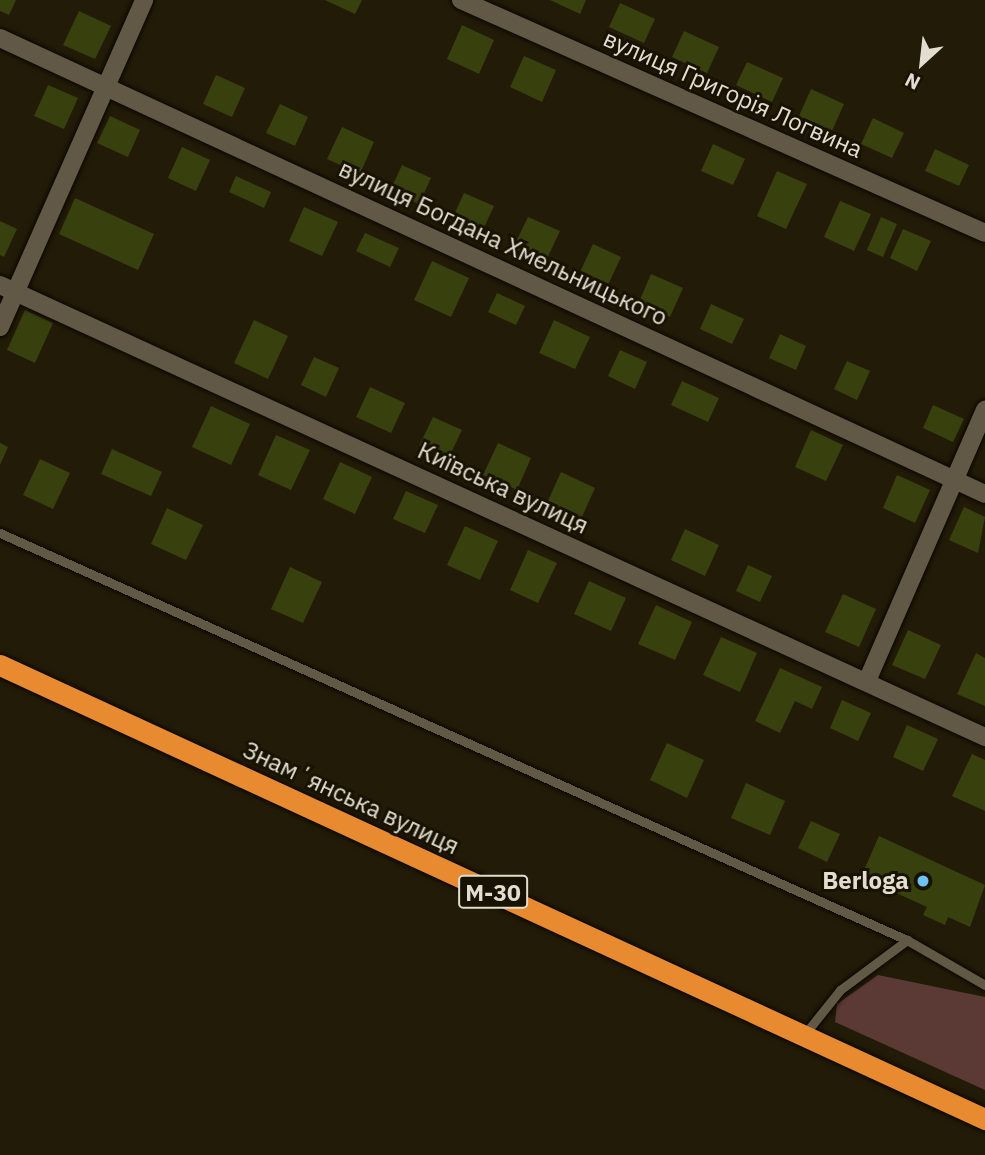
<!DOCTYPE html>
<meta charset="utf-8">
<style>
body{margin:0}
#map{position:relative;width:985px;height:1155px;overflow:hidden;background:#221b08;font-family:"IBM Plex Sans",sans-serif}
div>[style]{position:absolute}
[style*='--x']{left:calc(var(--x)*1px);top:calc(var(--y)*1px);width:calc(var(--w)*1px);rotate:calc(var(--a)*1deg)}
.green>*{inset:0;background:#5b3934}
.building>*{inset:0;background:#38410e}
.roads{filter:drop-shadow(0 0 2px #0b0600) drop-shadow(0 0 2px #0b0600)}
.lane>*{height:9px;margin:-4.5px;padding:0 4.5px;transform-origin:4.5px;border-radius:4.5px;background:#615945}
.street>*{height:18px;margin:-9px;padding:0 9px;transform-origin:9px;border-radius:9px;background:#615945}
.highway>*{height:21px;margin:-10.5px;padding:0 10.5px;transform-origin:10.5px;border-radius:10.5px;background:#e78a30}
.dots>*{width:19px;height:19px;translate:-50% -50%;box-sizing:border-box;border:4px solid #181202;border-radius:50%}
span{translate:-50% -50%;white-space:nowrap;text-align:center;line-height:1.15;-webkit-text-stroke:6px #181202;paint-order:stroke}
.shield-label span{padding:2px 5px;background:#181202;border:2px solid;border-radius:5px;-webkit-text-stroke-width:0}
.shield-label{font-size:23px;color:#e1ddd1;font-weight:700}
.street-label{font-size:24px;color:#e1ddd1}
.poi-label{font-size:24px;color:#e1ddd1;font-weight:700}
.right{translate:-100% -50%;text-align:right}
.north{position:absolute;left:887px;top:28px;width:70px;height:70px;-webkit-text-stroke:5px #181202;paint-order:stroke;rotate:207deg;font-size:19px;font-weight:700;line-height:28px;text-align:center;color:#e1ddd1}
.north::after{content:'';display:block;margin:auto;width:24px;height:32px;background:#e1ddd1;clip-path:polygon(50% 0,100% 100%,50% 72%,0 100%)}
</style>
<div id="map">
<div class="green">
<div style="clip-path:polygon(878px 975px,985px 997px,985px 1090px,835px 1022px,837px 1004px)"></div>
</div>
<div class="building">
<div style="clip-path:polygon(0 0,16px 0,9px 15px,0 11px)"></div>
<div style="clip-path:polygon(325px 0,362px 0,355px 14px)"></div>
<div style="clip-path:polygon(550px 0,586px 0,580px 14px)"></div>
<div style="clip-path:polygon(620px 3px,655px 19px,644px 43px,609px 27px)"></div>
<div style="clip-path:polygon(79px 11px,111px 26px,95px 59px,63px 45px)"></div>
<div style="clip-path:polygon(462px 25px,494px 40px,479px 74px,447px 59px)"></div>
<div style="clip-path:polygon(684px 31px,719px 47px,707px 73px,672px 57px)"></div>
<div style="clip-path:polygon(524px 56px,556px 70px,542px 102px,510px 87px)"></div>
<div style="clip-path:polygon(747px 62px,783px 78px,772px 102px,736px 85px)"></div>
<div style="clip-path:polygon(216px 75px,245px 88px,232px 117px,203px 104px)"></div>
<div style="clip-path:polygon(48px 85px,78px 98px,64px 129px,34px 116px)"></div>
<div style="clip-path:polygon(811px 89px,844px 104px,832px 131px,799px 116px)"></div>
<div style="clip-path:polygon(280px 104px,308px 117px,295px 146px,266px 133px)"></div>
<div style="clip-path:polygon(110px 116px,140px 130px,128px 157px,97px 143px)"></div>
<div style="clip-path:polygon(873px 118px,904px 133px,892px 158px,861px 144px)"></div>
<div style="clip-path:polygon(342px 127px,374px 142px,360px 174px,327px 159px)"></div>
<div style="clip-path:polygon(713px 144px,745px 159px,733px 185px,701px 171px)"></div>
<div style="clip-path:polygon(182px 147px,210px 160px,196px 191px,168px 178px)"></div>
<div style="clip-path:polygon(935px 149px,969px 165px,959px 186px,925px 171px)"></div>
<div style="clip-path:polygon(402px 165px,431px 178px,419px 204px,390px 191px)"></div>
<div style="clip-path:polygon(777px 171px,807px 184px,786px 229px,757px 216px)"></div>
<div style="clip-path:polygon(236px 176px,271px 192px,264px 208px,229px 192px)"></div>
<div style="clip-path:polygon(464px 193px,494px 206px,482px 232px,452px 219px)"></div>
<div style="clip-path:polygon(75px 198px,154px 234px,138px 270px,59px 234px)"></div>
<div style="clip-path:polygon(840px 201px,871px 214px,854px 251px,824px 237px)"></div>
<div style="clip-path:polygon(304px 207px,338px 222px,322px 256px,289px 241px)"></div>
<div style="clip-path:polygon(528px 217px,560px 231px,545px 263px,513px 248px)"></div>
<div style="clip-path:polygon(881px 217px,897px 224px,883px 257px,867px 250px)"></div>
<div style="clip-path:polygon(0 221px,17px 229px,4px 257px,0 255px)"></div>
<div style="clip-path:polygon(903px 229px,931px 241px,917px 271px,890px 258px)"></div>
<div style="clip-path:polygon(365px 233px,399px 248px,390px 267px,356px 251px)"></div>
<div style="clip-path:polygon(593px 244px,621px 257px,608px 285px,580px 272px)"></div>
<div style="clip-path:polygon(432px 261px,469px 278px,451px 317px,414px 300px)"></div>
<div style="clip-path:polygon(651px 274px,683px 288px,670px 317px,639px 302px)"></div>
<div style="clip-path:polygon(497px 293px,525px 306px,516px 325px,488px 312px)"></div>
<div style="clip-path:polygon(711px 304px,744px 319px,732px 344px,700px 329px)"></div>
<div style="clip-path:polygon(25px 310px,53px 323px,35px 363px,7px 350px)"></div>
<div style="clip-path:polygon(254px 320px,288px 336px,268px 379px,234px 363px)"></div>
<div style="clip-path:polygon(554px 320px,590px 337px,575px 369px,539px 353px)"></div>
<div style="clip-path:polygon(780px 334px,806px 346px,796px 370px,769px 358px)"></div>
<div style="clip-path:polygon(620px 350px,647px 362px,635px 389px,608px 376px)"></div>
<div style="clip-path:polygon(314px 357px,339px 368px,326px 397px,301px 385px)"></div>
<div style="clip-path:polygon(847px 361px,870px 371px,857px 400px,834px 389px)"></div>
<div style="clip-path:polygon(682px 381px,719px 398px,708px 422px,671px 405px)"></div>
<div style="clip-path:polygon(370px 387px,405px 403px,391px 433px,356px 417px)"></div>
<div style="clip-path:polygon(933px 405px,964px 419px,953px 442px,923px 428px)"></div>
<div style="clip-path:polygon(211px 406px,250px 424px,231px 465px,192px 447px)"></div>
<div style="clip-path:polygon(433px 417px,462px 430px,448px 459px,419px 446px)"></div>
<div style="clip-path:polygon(811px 430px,843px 445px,826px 481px,795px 467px)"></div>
<div style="clip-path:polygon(276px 435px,310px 450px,291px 490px,258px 475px)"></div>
<div style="clip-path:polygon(0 443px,8px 447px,0 465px)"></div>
<div style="clip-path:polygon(498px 443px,531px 458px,517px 490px,483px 475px)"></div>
<div style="clip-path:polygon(112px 449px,162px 472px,151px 496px,101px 474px)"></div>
<div style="clip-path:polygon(40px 459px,70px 473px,53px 509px,23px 495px)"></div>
<div style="clip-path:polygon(340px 462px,372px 477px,355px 514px,323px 499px)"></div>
<div style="clip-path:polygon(561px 472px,595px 488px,581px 519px,547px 503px)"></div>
<div style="clip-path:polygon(897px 475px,930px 490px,915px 523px,883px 508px)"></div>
<div style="clip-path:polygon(406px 491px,438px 505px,425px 533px,393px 519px)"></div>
<div style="clip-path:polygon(964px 507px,985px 517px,978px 553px,949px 540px)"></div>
<div style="clip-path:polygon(167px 508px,203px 525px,186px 560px,151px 544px)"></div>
<div style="clip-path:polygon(465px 526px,498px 541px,480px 580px,447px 565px)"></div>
<div style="clip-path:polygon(685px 529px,719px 545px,705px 576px,671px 560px)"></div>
<div style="clip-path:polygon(528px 550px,557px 563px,538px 603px,510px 590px)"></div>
<div style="clip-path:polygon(748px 565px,772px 576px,760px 602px,736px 591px)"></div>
<div style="clip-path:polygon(290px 567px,322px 582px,303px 623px,271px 609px)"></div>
<div style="clip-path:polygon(589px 581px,626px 598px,611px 631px,574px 614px)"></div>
<div style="clip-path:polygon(843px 594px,876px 609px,859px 647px,825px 632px)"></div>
<div style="clip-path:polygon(656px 605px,692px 622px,675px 660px,638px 644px)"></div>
<div style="clip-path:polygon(908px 630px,941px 645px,925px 679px,892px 665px)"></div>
<div style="clip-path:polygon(721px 637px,757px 653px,740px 692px,703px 675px)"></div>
<div style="clip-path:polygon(976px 653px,985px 658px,985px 706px,957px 694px)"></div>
<div style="clip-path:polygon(780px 668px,822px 687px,812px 709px,795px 701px,780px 733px,755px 721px)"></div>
<div style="clip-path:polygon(842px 700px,871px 713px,858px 741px,830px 728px)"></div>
<div style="clip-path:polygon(907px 725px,938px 739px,923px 771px,893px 757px)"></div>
<div style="clip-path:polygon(667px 743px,704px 760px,687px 798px,650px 780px)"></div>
<div style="clip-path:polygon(972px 754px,985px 760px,985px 811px,952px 796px)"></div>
<div style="clip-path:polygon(746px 783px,785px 801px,770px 835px,731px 818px)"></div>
<div style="clip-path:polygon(811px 821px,840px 834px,827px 862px,798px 848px)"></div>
<div style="clip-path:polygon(879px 836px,985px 885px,970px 927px,948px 917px,945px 925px,923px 915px,927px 907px,861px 877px)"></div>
</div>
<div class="roads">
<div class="lane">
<div style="--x:0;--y:533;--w:994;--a:24.17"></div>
<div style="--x:907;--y:940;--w:90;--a:30"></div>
<div style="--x:804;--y:1035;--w:58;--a:-51.3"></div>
<div style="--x:840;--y:990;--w:84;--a:-36.7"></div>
</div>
<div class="street">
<div style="--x:461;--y:0;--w:573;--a:23.97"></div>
<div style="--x:0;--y:38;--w:1085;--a:24.84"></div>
<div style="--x:0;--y:285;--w:1084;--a:24.65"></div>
<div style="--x:0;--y:327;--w:357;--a:-66.2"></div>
<div style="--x:867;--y:681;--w:296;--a:-66.5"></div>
</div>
<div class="highway">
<div style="--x:0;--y:665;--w:1085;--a:24.75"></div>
</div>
</div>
<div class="dots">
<div style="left:923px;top:881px;background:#70c1f4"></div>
</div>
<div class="shield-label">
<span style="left:493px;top:892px">М-30</span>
</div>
<div class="street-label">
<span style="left:733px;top:94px;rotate:24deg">вулиця Григорія Логвина</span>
<span style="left:503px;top:243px;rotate:25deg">вулиця Богдана Хмельницького</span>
<span style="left:503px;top:488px;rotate:25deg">Київська вулиця</span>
<span style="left:351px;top:798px;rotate:25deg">Знамʼянська вулиця</span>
</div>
<div class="poi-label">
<span class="right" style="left:909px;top:881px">Berloga</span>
</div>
<div class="north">N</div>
</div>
